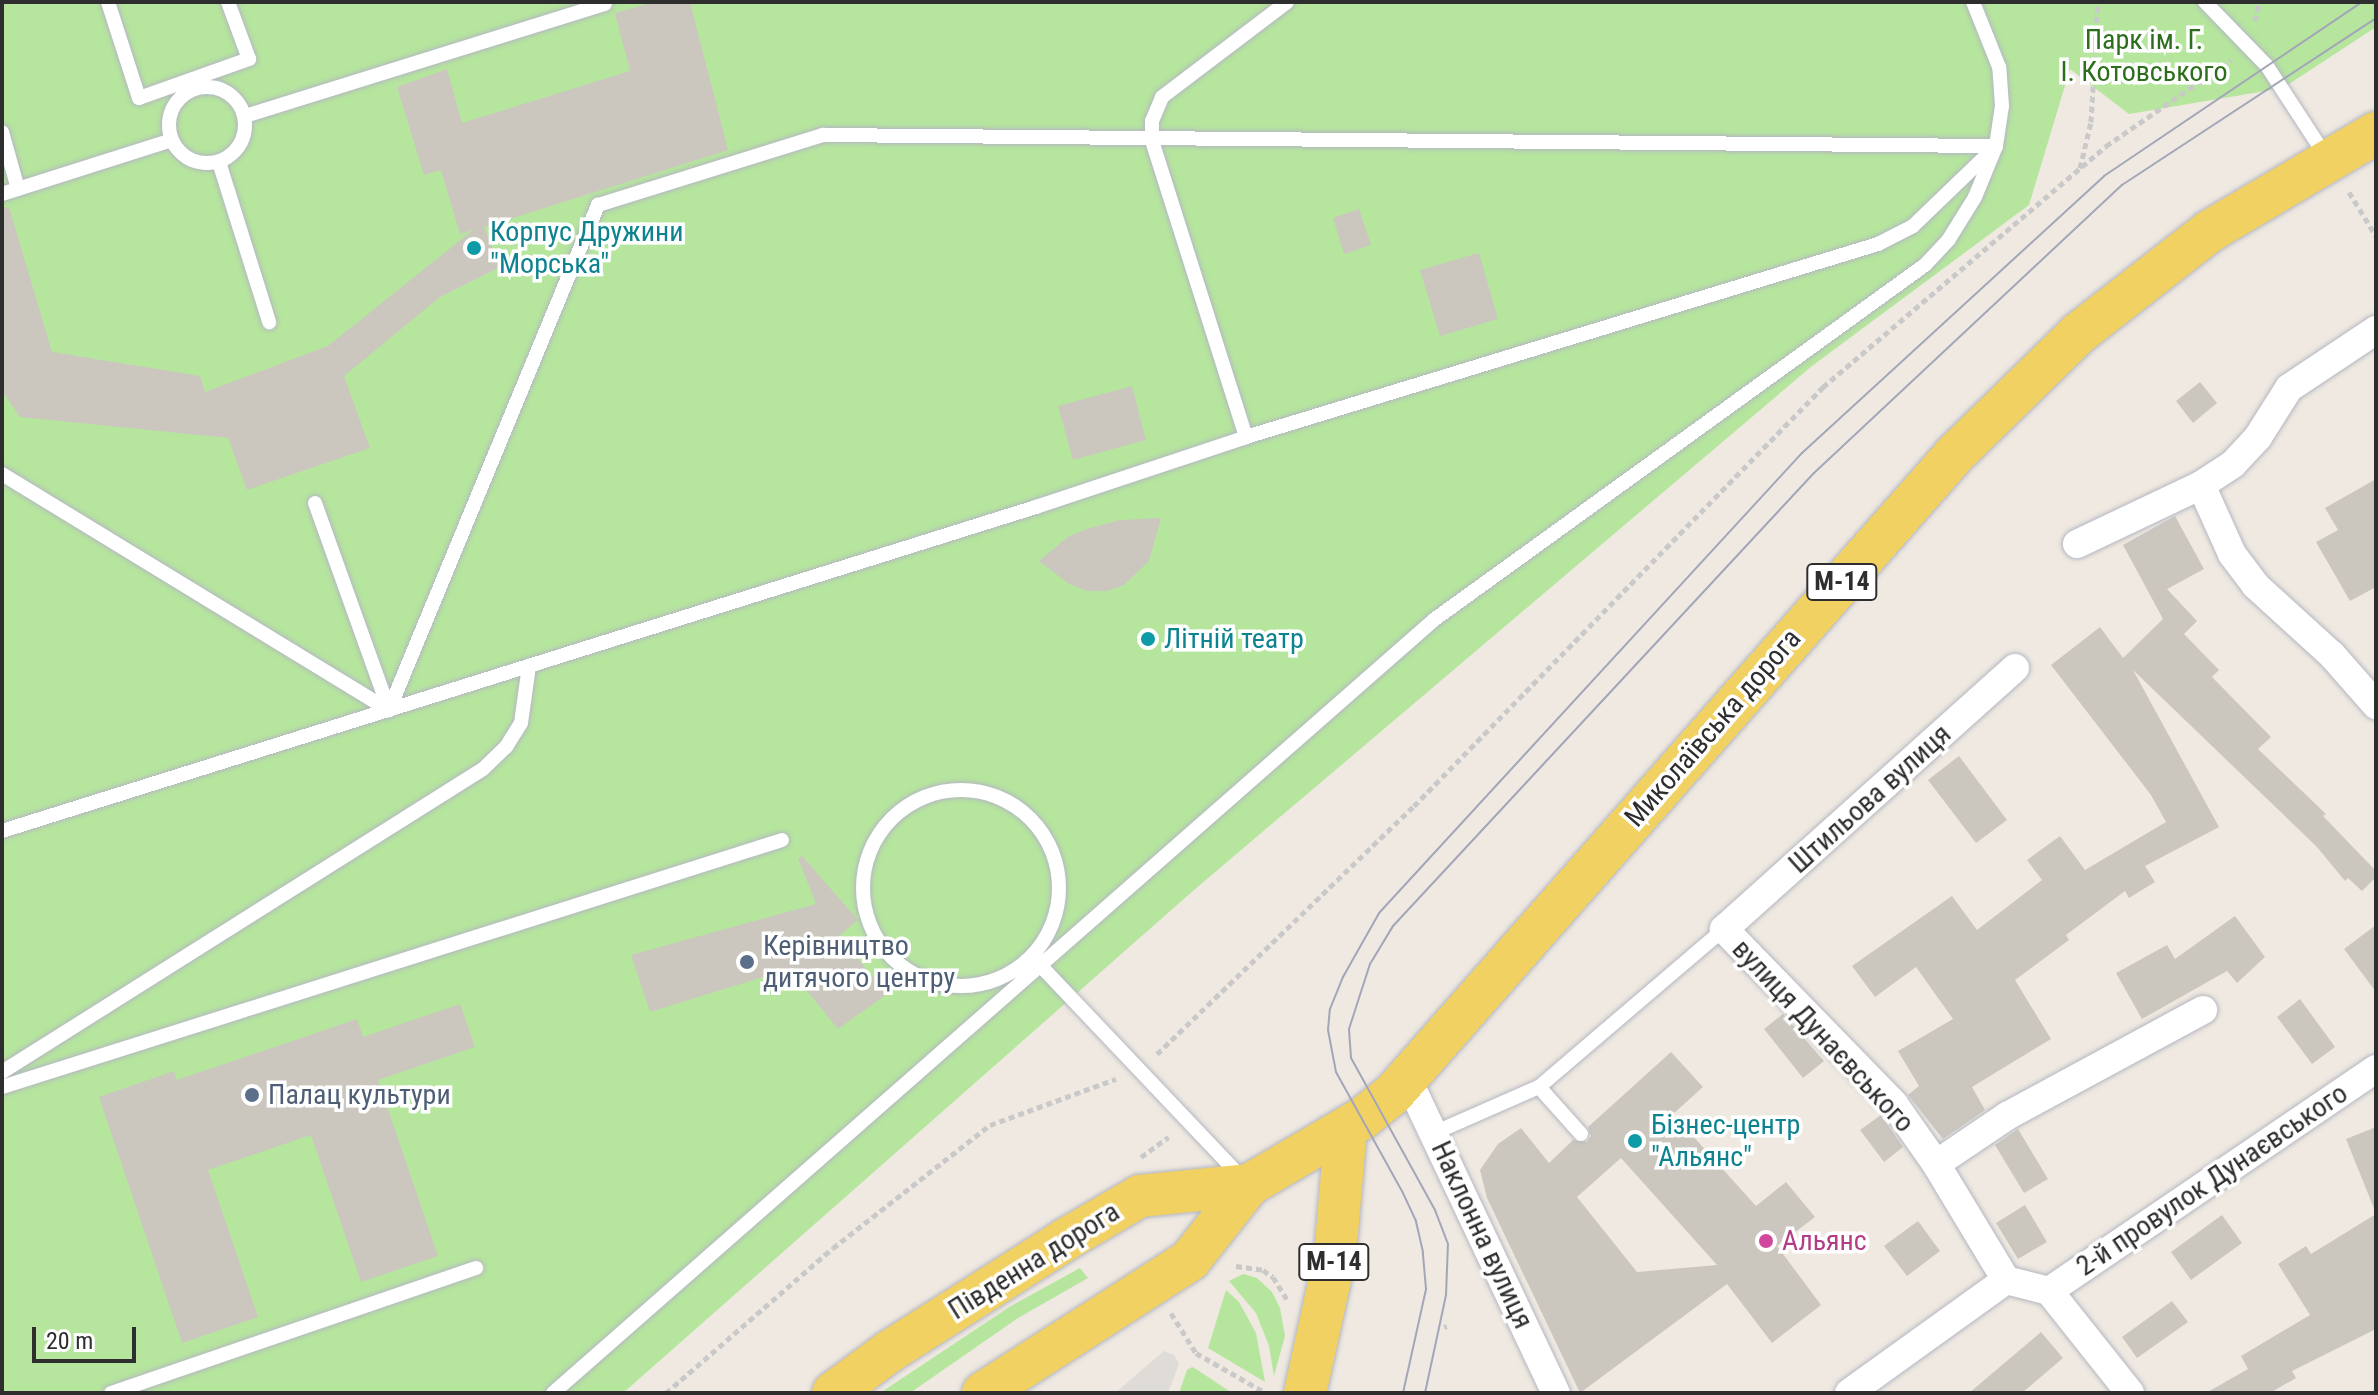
<!DOCTYPE html>
<meta charset="utf-8">
<style>
body{margin:0}
#map{position:relative;width:2378px;height:1395px;overflow:hidden;background:#efe9e1;font-family:"Roboto Condensed",sans-serif}
div>[style]{position:absolute}
[style*='--x']{left:calc(var(--x)*1px);top:calc(var(--y)*1px);width:calc(var(--w)*1px);rotate:calc(var(--a)*1deg)}
.green>*{inset:0;background:#b6e59e}
.plaza>*{inset:0;background:#dfdcd8}
.building>*{inset:0;background:#cbc7bf}
.path>*{height:5px;margin-top:-2.5px;transform-origin:0;background:repeating-linear-gradient(90deg,#c9c9c9 0 6px,transparent 0 10px)}
.roads{filter:drop-shadow(0 0 2px #b4b7c1) drop-shadow(0 0 2px #b4b7c1)}
.lane>*{height:14px;margin:-7px;padding:0 7px;transform-origin:7px;border-radius:7px;background:#fff}
.lane>.ring{margin:-7px;padding:0;box-sizing:content-box;background:none;border:14px solid #fff;border-radius:50%}
.street>*{height:28px;margin:-14px;padding:0 14px;transform-origin:14px;border-radius:14px;background:#fff}
.primary>*{height:42px;margin:-21px;padding:0 21px;transform-origin:21px;border-radius:21px;background:#f2d163}
.tram>*{height:2px;margin:-1px;padding:0 1px;transform-origin:1px;border-radius:1px;background:#a3a6b8}
.dots>*{width:22px;height:22px;translate:-50% -50%;box-sizing:border-box;border:4px solid #fff;border-radius:50%}
span{translate:-50% -50%;white-space:nowrap;text-align:center;line-height:1.15;-webkit-text-stroke:7px #fff;paint-order:stroke}
.shield-label span{padding:2px 6px;background:#fff;border:2px solid;border-radius:6px;-webkit-text-stroke-width:0}
.shield-label{font-size:26px;color:#2e2e2e;font-weight:700}
.park-label{font-size:28px;color:#2c6e1b}
.culture-label{font-size:28px;color:#0d838f}
.left{translate:0 -50%;text-align:left}
.street-label{font-size:28px;color:#2e2e2e}
.service-label{font-size:28px;color:#4e5e75}
.hotel-label{font-size:28px;color:#b23c85}
.frame{position:absolute;inset:0;border:4px solid #2e2e2e;pointer-events:none}
.scale{position:absolute;left:32px;top:1327px;width:104px;height:36px;box-sizing:border-box;border:4px solid #2e2e2e;border-top:0;padding-left:10px;font-size:24px;line-height:28px;white-space:nowrap;color:#2e2e2e;-webkit-text-stroke:6px #fff;paint-order:stroke}
</style>
<div id="map">
<div class="green">
<div style="clip-path:polygon(2px 2px,2376px 2px,2376px 27px,2283px 88px,2129px 114px,2070px 69px,2029px 205px,1812px 366px,1194px 890px,623px 1393px,2px 1393px)"></div>
<div style="clip-path:polygon(1080px 1268px,1088px 1278px,1018px 1318px,910px 1393px,880px 1393px,1011px 1306px)"></div>
<div style="clip-path:polygon(1243px 1274px,1257px 1278px,1272px 1292px,1280px 1308px,1285px 1336px,1274px 1376px,1269px 1346px,1256px 1313px,1229px 1281px)"></div>
<div style="clip-path:polygon(1226px 1290px,1239px 1302px,1256px 1333px,1265px 1382px,1208px 1348px)"></div>
<div style="clip-path:polygon(1192px 1367px,1196px 1369px,1232px 1393px,1179px 1393px,1187px 1370px)"></div>
</div>
<div class="plaza">
<div style="clip-path:polygon(1164px 1351px,1174px 1355px,1179px 1364px,1168px 1393px,1115px 1393px)"></div>
</div>
<div class="building">
<div style="clip-path:polygon(655px 2px,690px 2px,728px 150px,484px 227px,500px 267px,440px 297px,344px 376px,370px 448px,247px 490px,228px 438px,20px 417px,2px 391px,2px 208px,9px 207px,52px 352px,200px 376px,205px 392px,328px 346px,473px 230px,460px 234px,441px 170px,424px 175px,397px 87px,447px 69px,462px 123px,630px 71px,615px 13px)"></div>
<div style="clip-path:polygon(1359px 209px,1371px 245px,1344px 254px,1333px 218px)"></div>
<div style="clip-path:polygon(1479px 253px,1498px 319px,1440px 336px,1420px 270px)"></div>
<div style="clip-path:polygon(2200px 382px,2217px 403px,2193px 423px,2176px 401px)"></div>
<div style="clip-path:polygon(1132px 386px,1146px 440px,1073px 460px,1058px 406px)"></div>
<div style="clip-path:polygon(2376px 479px,2376px 587px,2350px 601px,2316px 542px,2338px 530px,2325px 508px)"></div>
<div style="clip-path:polygon(2175px 516px,2204px 569px,2167px 589px,2197px 621px,2184px 634px,2219px 670px,2212px 677px,2271px 737px,2258px 749px,2326px 814px,2323px 816px,2376px 871px,2376px 877px,2362px 891px,2348px 878px,2345px 881px,2317px 847px,2133px 670px,2219px 827px,2145px 866px,2155px 882px,2129px 898px,2125px 891px,2066px 935px,2069px 940px,2015px 980px,2051px 1039px,1972px 1087px,1985px 1110px,1943px 1139px,1908px 1095px,1919px 1086px,1898px 1051px,1953px 1019px,1916px 967px,1875px 997px,1852px 966px,1952px 896px,1977px 930px,2042px 880px,2027px 860px,2060px 836px,2085px 870px,2166px 822px,2151px 795px,2051px 665px,2100px 627px,2123px 658px,2163px 619px,2123px 545px)"></div>
<div style="clip-path:polygon(1161px 518px,1149px 561px,1124px 585px,1107px 591px,1087px 591px,1069px 584px,1039px 561px,1069px 536px,1087px 529px,1120px 520px)"></div>
<div style="clip-path:polygon(1959px 756px,2007px 820px,1976px 843px,1928px 780px)"></div>
<div style="clip-path:polygon(802px 856px,858px 920px,839px 936px,887px 994px,838px 1029px,789px 969px,650px 1012px,631px 955px,816px 904px,798px 858px)"></div>
<div style="clip-path:polygon(2235px 916px,2265px 957px,2237px 983px,2227px 971px,2142px 1019px,2116px 973px,2167px 945px,2175px 959px)"></div>
<div style="clip-path:polygon(2376px 925px,2376px 992px,2344px 949px)"></div>
<div style="clip-path:polygon(2300px 999px,2335px 1047px,2312px 1064px,2277px 1017px)"></div>
<div style="clip-path:polygon(460px 1004px,475px 1047px,378px 1080px,438px 1256px,361px 1282px,311px 1135px,208px 1170px,258px 1317px,182px 1343px,99px 1097px,174px 1071px,177px 1080px,357px 1019px,363px 1037px)"></div>
<div style="clip-path:polygon(1783px 1014px,1824px 1061px,1803px 1078px,1764px 1029px)"></div>
<div style="clip-path:polygon(evenodd,1671px 1052px,1703px 1087px,1673px 1114px,1756px 1206px,1786px 1182px,1815px 1217px,1777px 1246px,1821px 1305px,1772px 1343px,1727px 1284px,1580px 1393px,1487px 1198px,1480px 1170px,1498px 1144px,1521px 1128px,1549px 1163px,1573px 1140px,1587px 1142px,1591px 1136px,1588px 1127px,1671px 1052px,1621px 1158px,1717px 1265px,1637px 1272px,1577px 1197px,1621px 1158px)"></div>
<div style="clip-path:polygon(1881px 1115px,1903px 1147px,1884px 1162px,1860px 1130px)"></div>
<div style="clip-path:polygon(2376px 1127px,2376px 1210px,2375px 1211px,2346px 1139px)"></div>
<div style="clip-path:polygon(2018px 1129px,2048px 1179px,2024px 1193px,1995px 1145px)"></div>
<div style="clip-path:polygon(2025px 1205px,2047px 1242px,2018px 1259px,1996px 1223px)"></div>
<div style="clip-path:polygon(2376px 1214px,2376px 1329px,2292px 1371px,2296px 1378px,2270px 1393px,2206px 1393px,2248px 1369px,2241px 1356px,2310px 1315px,2278px 1264px,2306px 1246px,2311px 1254px)"></div>
<div style="clip-path:polygon(2222px 1215px,2242px 1243px,2191px 1280px,2171px 1252px)"></div>
<div style="clip-path:polygon(1918px 1221px,1940px 1251px,1907px 1276px,1884px 1246px)"></div>
<div style="clip-path:polygon(2172px 1301px,2188px 1322px,2137px 1358px,2122px 1337px)"></div>
<div style="clip-path:polygon(2041px 1332px,2063px 1358px,2022px 1393px,1969px 1393px)"></div>
</div>
<div class="path">
<div style="--x:2255;--y:21;--w:19;--a:-78"></div>
<div style="--x:2080;--y:168;--w:47;--a:-76.6"></div>
<div style="--x:2091;--y:122;--w:120;--a:-86.7"></div>
<div style="--x:2349;--y:192;--w:52;--a:58.5"></div>
<div style="--x:1157;--y:1054;--w:357;--a:-44"></div>
<div style="--x:1414;--y:806;--w:586;--a:-45.69"></div>
<div style="--x:1823;--y:387;--w:372;--a:-40.4"></div>
<div style="--x:2106;--y:146;--w:152;--a:-34.5"></div>
<div style="--x:1141;--y:1157;--w:34;--a:-36"></div>
<div style="--x:1236;--y:1266;--w:27;--a:8"></div>
<div style="--x:1263;--y:1270;--w:12;--a:35"></div>
<div style="--x:1273;--y:1277;--w:26;--a:58"></div>
<div style="--x:1171;--y:1313;--w:47;--a:58"></div>
<div style="--x:1196;--y:1353;--w:81;--a:29.7"></div>
<div style="--x:1444;--y:1327;--w:3;--a:-18"></div>
<div style="--x:666;--y:1393;--w:221;--a:-41"></div>
<div style="--x:833;--y:1248;--w:199;--a:-38.1"></div>
<div style="--x:990;--y:1125;--w:134;--a:-20.1"></div>
</div>
<div class="roads">
<div class="lane">
<div style="--x:108;--y:2;--w:101;--a:72.1"></div>
<div style="--x:139;--y:98;--w:117;--a:-19.5"></div>
<div style="--x:249;--y:59;--w:61;--a:-110.2"></div>
<div style="--x:2205;--y:2;--w:89;--a:45.9"></div>
<div style="--x:2267;--y:66;--w:110;--a:56.9"></div>
<div class="ring" style="left:169px;top:87px;width:62px;height:62px"></div>
<div style="--x:245;--y:116;--w:377;--a:-17.3"></div>
<div style="--x:2;--y:132;--w:59;--a:74.3"></div>
<div style="--x:219;--y:162;--w:168;--a:72.6"></div>
<div style="--x:2;--y:194;--w:178;--a:-17.6"></div>
<div style="--x:1246;--y:437;--w:312;--a:-107.6"></div>
<div style="--x:1152;--y:140;--w:19;--a:-90"></div>
<div style="--x:1152;--y:121;--w:26;--a:-67"></div>
<div style="--x:1162;--y:97;--w:157;--a:-37.2"></div>
<div style="--x:2;--y:474;--w:453;--a:31.4"></div>
<div style="--x:315;--y:503;--w:220;--a:70.3"></div>
<div style="--x:389;--y:710;--w:547;--a:-67.52"></div>
<div style="--x:598;--y:205;--w:236;--a:-17.3"></div>
<div style="--x:823;--y:135;--w:1173;--a:0.54"></div>
<div class="ring" style="left:863px;top:790px;width:182px;height:182px"></div>
<div style="--x:2;--y:831;--w:1084;--a:-17.4"></div>
<div style="--x:1036;--y:507;--w:221;--a:-18.4"></div>
<div style="--x:1246;--y:437;--w:661;--a:-16.98"></div>
<div style="--x:1878;--y:244;--w:39;--a:-27"></div>
<div style="--x:1913;--y:226;--w:115;--a:-43.9"></div>
<div style="--x:1037;--y:962;--w:299;--a:46.5"></div>
<div style="--x:2;--y:1072;--w:568;--a:-32.21"></div>
<div style="--x:483;--y:769;--w:32;--a:-44"></div>
<div style="--x:506;--y:747;--w:28;--a:-58"></div>
<div style="--x:521;--y:723;--w:58;--a:-82"></div>
<div style="--x:2;--y:1087;--w:818;--a:-17.57"></div>
<div style="--x:1539;--y:1087;--w:63;--a:48.2"></div>
<div style="--x:1434;--y:1133;--w:115;--a:-23.7"></div>
<div style="--x:1539;--y:1087;--w:243;--a:-40.5"></div>
<div style="--x:111;--y:1393;--w:386;--a:-18.9"></div>
<div style="--x:553;--y:1393;--w:1173;--a:-41.27"></div>
<div style="--x:1435;--y:619;--w:604;--a:-35.85"></div>
<div style="--x:1925;--y:265;--w:35;--a:-47"></div>
<div style="--x:1949;--y:239;--w:49;--a:-58.2"></div>
<div style="--x:1975;--y:197;--w:55;--a:-67.6"></div>
<div style="--x:1996;--y:146;--w:40;--a:-81.5"></div>
<div style="--x:2002;--y:106;--w:39;--a:-94"></div>
<div style="--x:1999;--y:67;--w:70;--a:-111.8"></div>
</div>
<div class="street">
<div style="--x:2201;--y:485;--w:76;--a:65.8"></div>
<div style="--x:2232;--y:554;--w:39;--a:53"></div>
<div style="--x:2255;--y:585;--w:104;--a:42.3"></div>
<div style="--x:2332;--y:655;--w:67;--a:48.7"></div>
<div style="--x:2077;--y:544;--w:137;--a:-25.4"></div>
<div style="--x:2201;--y:485;--w:38;--a:-33"></div>
<div style="--x:2233;--y:464;--w:37;--a:-47"></div>
<div style="--x:2258;--y:437;--w:58;--a:-57.7"></div>
<div style="--x:2289;--y:388;--w:105;--a:-33.7"></div>
<div style="--x:2015;--y:668;--w:391;--a:138.1"></div>
<div style="--x:1724;--y:929;--w:244;--a:45.8"></div>
<div style="--x:1894;--y:1104;--w:73;--a:55"></div>
<div style="--x:1936;--y:1164;--w:135;--a:58.9"></div>
<div style="--x:2006;--y:1280;--w:44;--a:14.3"></div>
<div style="--x:2049;--y:1291;--w:130;--a:51.5"></div>
<div style="--x:1407;--y:1078;--w:348;--a:64.7"></div>
<div style="--x:1936;--y:1164;--w:86;--a:-34.1"></div>
<div style="--x:2007;--y:1116;--w:223;--a:-28.4"></div>
<div style="--x:2049;--y:1291;--w:395;--a:-34.2"></div>
<div style="--x:1849;--y:1393;--w:193;--a:-35.7"></div>
</div>
<div class="primary">
<div style="--x:833;--y:1393;--w:71;--a:-36.4"></div>
<div style="--x:890;--y:1351;--w:205;--a:-32.4"></div>
<div style="--x:1063;--y:1241;--w:89;--a:-30.3"></div>
<div style="--x:1140;--y:1196;--w:110;--a:-5.8"></div>
<div style="--x:983;--y:1393;--w:246;--a:-32.7"></div>
<div style="--x:1190;--y:1260;--w:95;--a:-51.8"></div>
<div style="--x:1249;--y:1185;--w:132;--a:-30.4"></div>
<div style="--x:1363;--y:1118;--w:38;--a:-39"></div>
<div style="--x:1393;--y:1094;--w:852;--a:-48.71"></div>
<div style="--x:1955;--y:454;--w:173;--a:-44.3"></div>
<div style="--x:2079;--y:333;--w:166;--a:-37.9"></div>
<div style="--x:2210;--y:231;--w:193;--a:-30.6"></div>
<div style="--x:1305;--y:1393;--w:140;--a:-77.6"></div>
<div style="--x:1335;--y:1256;--w:128;--a:-85.1"></div>
</div>
</div>
<div class="tram">
<div style="--x:1403;--y:1393;--w:107;--a:-77.5"></div>
<div style="--x:1426;--y:1289;--w:37;--a:-95"></div>
<div style="--x:1423;--y:1252;--w:32;--a:-103"></div>
<div style="--x:1416;--y:1221;--w:31;--a:-115"></div>
<div style="--x:1403;--y:1193;--w:138;--a:-119"></div>
<div style="--x:1336;--y:1072;--w:43;--a:-100.8"></div>
<div style="--x:1328;--y:1030;--w:21;--a:-85"></div>
<div style="--x:1330;--y:1009;--w:35;--a:-68"></div>
<div style="--x:1343;--y:977;--w:73;--a:-60.6"></div>
<div style="--x:1379;--y:913;--w:625;--a:-47.4"></div>
<div style="--x:1802;--y:453;--w:410;--a:-42.5"></div>
<div style="--x:2104;--y:176;--w:311;--a:-34"></div>
<div style="--x:1425;--y:1393;--w:100;--a:-77.9"></div>
<div style="--x:1446;--y:1295;--w:51;--a:-87.8"></div>
<div style="--x:1448;--y:1244;--w:36;--a:-111"></div>
<div style="--x:1435;--y:1210;--w:174;--a:-118.9"></div>
<div style="--x:1351;--y:1058;--w:29;--a:-94"></div>
<div style="--x:1349;--y:1029;--w:68;--a:-72.1"></div>
<div style="--x:1370;--y:964;--w:44;--a:-58.8"></div>
<div style="--x:1393;--y:926;--w:618;--a:-47.1"></div>
<div style="--x:1814;--y:473;--w:422;--a:-43.1"></div>
<div style="--x:2122;--y:185;--w:304;--a:-33.3"></div>
</div>
<div class="dots">
<div style="left:474px;top:248px;background:#0f9aa8"></div>
<div style="left:1148px;top:639px;background:#0f9aa8"></div>
<div style="left:747px;top:962px;background:#5c6f8a"></div>
<div style="left:252px;top:1095px;background:#5c6f8a"></div>
<div style="left:1635px;top:1141px;background:#0f9aa8"></div>
<div style="left:1766px;top:1241px;background:#d1479c"></div>
</div>
<div class="shield-label">
<span style="left:1842px;top:582px">М-14</span>
<span style="left:1334px;top:1262px">М-14</span>
</div>
<div class="park-label">
<span style="left:2144px;top:56px">Парк ім. Г.<br>І. Котовського</span>
</div>
<div class="culture-label">
<span class="left" style="left:490px;top:248px">Корпус Дружини<br>"Морська"</span>
<span class="left" style="left:1164px;top:639px">Літній театр</span>
<span class="left" style="left:1651px;top:1141px">Бізнес-центр<br>"Альянс"</span>
</div>
<div class="street-label">
<span style="left:1713px;top:728px;rotate:-49deg">Миколаївська дорога</span>
<span style="left:1870px;top:799px;rotate:-42deg">Штильова вулиця</span>
<span style="left:1823px;top:1036px;rotate:47deg">вулиця Дунаєвського</span>
<span style="left:2212px;top:1180px;rotate:-34deg">2-й провулок Дунаєвського</span>
<span style="left:1482px;top:1235px;rotate:65deg">Наклонна вулиця</span>
<span style="left:1034px;top:1261px;rotate:-32deg">Південна дорога</span>
</div>
<div class="service-label">
<span class="left" style="left:763px;top:962px">Керівництво<br>дитячого центру</span>
<span class="left" style="left:268px;top:1095px">Палац культури</span>
</div>
<div class="hotel-label">
<span class="left" style="left:1782px;top:1241px">Альянс</span>
</div>
<div class="frame"></div>
<div class="scale">20 m</div>
</div>
